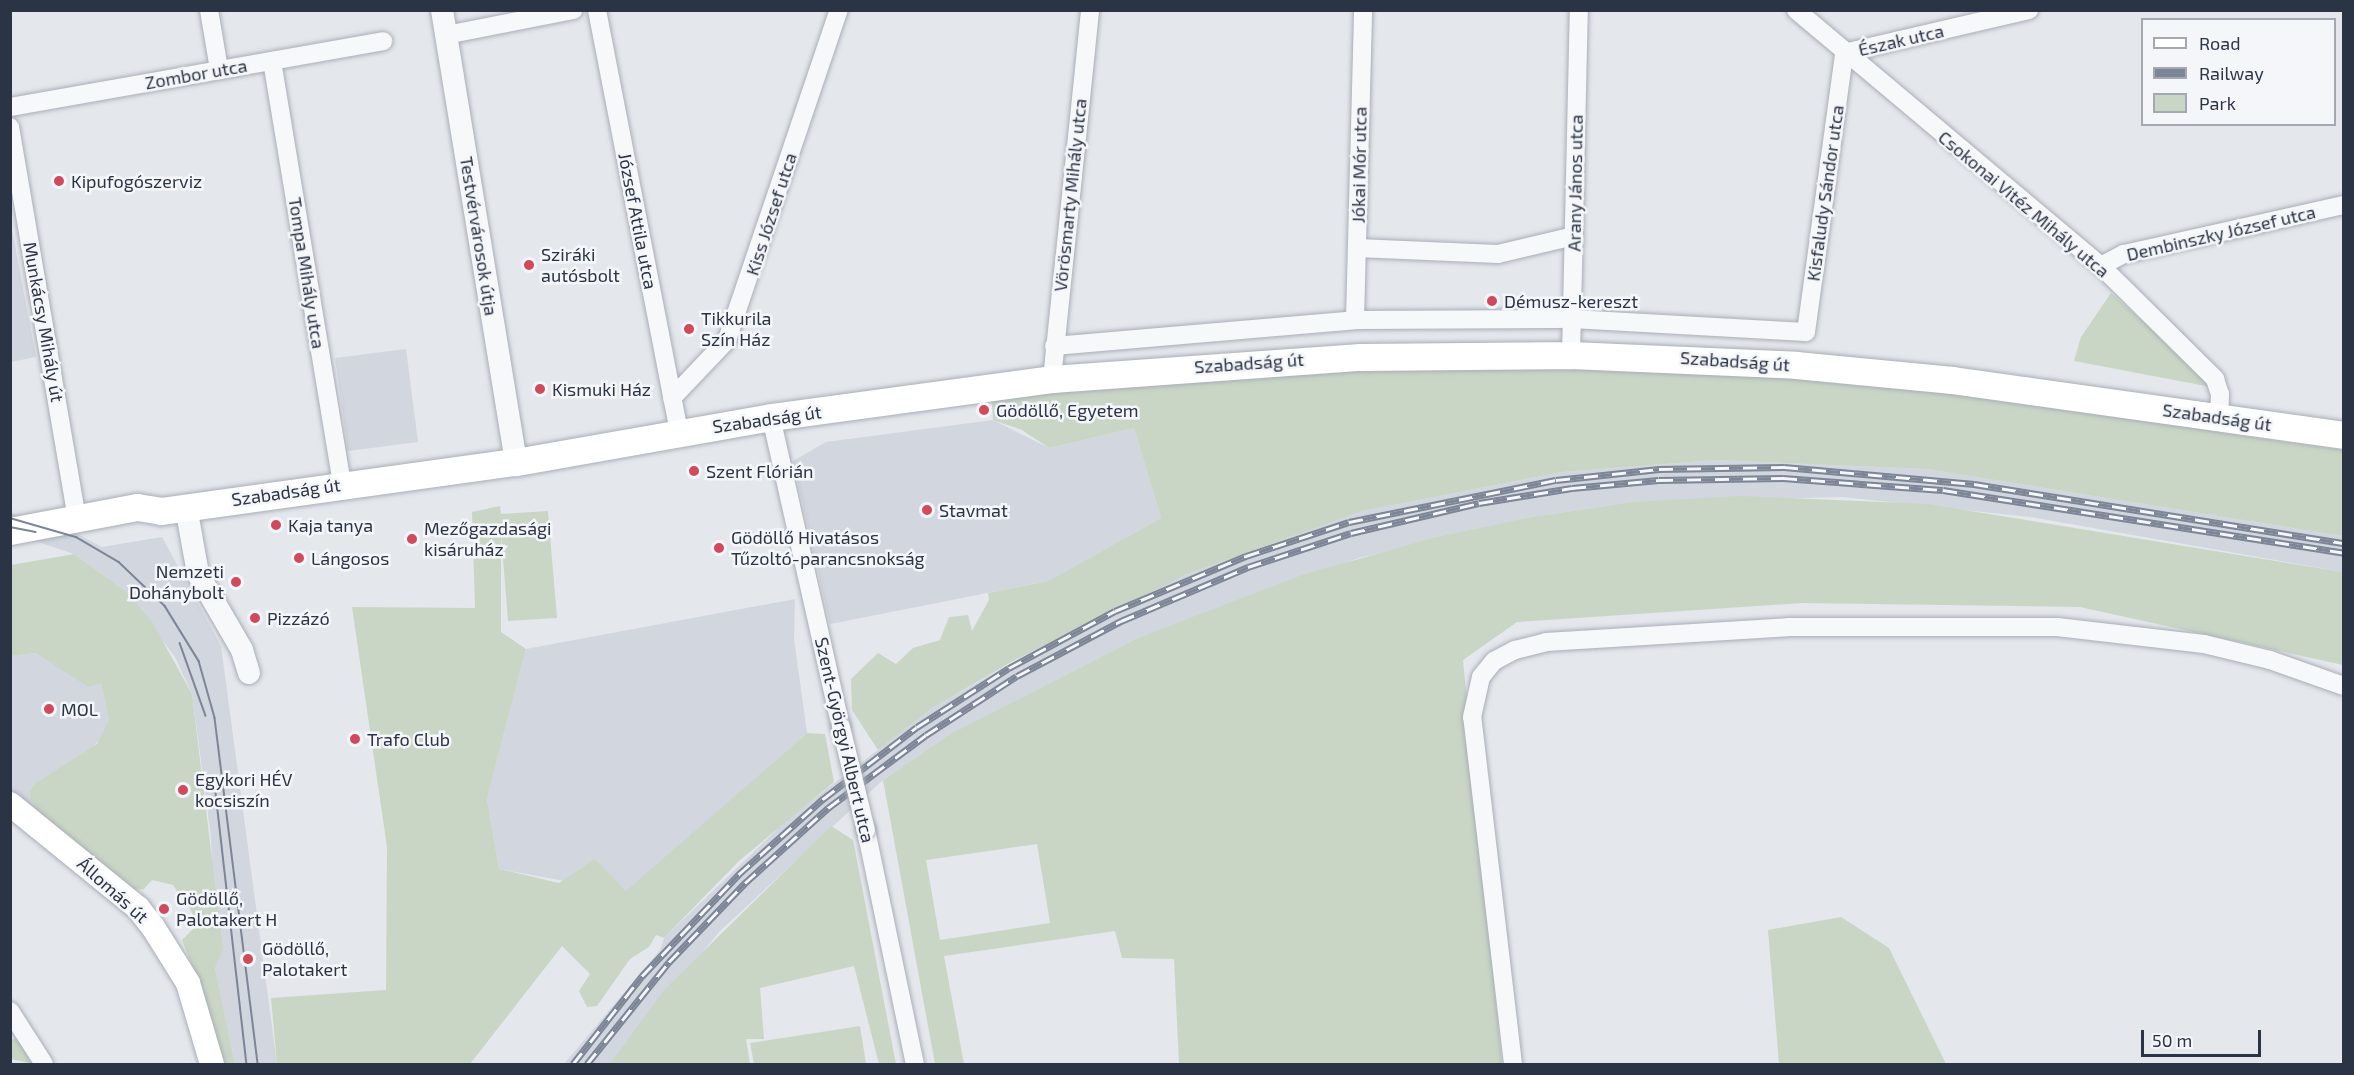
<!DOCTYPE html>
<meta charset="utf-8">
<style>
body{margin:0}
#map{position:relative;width:2354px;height:1075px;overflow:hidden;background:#e4e7ec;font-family:"Exo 2",sans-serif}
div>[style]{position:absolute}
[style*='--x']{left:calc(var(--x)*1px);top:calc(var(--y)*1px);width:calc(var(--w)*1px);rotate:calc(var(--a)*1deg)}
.built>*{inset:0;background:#d2d6de}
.green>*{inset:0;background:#c9d6c5}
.roads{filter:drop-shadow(0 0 2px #a9aeb7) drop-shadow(0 0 2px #a9aeb7)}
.minor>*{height:18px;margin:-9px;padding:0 9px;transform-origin:9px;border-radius:9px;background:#f7f8fa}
.tertiary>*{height:22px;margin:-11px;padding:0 11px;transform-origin:11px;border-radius:11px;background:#f7f8fa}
.secondary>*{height:24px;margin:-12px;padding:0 12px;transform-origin:12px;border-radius:12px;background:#fff}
.primary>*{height:27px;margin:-13.5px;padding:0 13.5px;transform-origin:13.5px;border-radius:13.5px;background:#fff}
.tram>*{height:1.5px;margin:-0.75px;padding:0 0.75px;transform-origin:0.75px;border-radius:0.75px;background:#7d8696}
.rail>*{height:7px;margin-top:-3.5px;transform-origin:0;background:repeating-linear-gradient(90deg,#f4f6f9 0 14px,#7d8696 0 28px);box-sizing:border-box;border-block:2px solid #7d8696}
.bridges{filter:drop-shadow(0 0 2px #a9aeb7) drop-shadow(0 0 2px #a9aeb7)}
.minor-bridge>*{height:18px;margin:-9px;padding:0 9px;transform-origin:9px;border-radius:9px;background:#f7f8fa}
.dots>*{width:16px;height:16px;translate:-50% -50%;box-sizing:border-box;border:3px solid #f4f6f9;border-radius:50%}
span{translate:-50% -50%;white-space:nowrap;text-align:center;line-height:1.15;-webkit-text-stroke:5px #f4f6f9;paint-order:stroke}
.street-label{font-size:18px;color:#2b3445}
.poi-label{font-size:18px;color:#2b3445}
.left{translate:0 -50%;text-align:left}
.right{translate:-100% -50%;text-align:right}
.frame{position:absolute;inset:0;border:12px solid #2b3445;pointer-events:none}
.legend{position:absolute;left:2141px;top:18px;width:195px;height:108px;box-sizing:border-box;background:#f4f6f9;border:2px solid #a4a8b1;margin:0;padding:8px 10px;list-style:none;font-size:18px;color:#2b3445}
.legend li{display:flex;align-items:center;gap:12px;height:30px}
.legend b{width:30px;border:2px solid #a4a8b1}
.scale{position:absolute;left:2141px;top:1030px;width:120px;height:27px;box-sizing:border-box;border:3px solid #2b3445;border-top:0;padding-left:8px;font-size:18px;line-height:21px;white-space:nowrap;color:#2b3445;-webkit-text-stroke:4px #f4f6f9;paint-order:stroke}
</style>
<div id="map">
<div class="built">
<div style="clip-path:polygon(11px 224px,36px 357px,11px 362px)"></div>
<div style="clip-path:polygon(406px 349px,418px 442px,348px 451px,335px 358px)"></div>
<div style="clip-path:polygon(993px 420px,1049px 448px,1134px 428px,1161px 518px,1048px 581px,830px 624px,793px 461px,826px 442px)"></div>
<div style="clip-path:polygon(1716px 460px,1926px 469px,2343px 536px,2343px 572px,2030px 517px,1843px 497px,1632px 502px,1532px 517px,1359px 558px,1138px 638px,950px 734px,883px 780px,720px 931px,610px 1064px,564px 1064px,660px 950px,664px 938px,790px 817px,934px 707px,1104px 611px,1185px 575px,1363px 511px,1562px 472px)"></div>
<div style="clip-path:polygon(11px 513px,72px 531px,102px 547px,162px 537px,221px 646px,277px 1064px,235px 1064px,215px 967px,211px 837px,200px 753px,192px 694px,175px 657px,124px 590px,74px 554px,11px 533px)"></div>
<div style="clip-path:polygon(795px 599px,794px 639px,807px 733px,626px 892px,499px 869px,487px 799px,526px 649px)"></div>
<div style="clip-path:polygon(36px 653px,101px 683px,109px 720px,105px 734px,88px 752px,30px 789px,35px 810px,11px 791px,10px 656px)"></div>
</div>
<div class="green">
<div style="clip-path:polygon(2111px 293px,2201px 373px,2211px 387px,2074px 361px,2081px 337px)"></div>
<div style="clip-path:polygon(1361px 365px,1785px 371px,2175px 420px,2224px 433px,2343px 450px,2343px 536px,1926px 469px,1716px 460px,1562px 472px,1363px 511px,1185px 575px,1013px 661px,934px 707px,878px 750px,852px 710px,851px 679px,878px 653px,896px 664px,913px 648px,940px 640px,949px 617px,968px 615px,972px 631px,989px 600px,988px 593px,1048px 581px,1161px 518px,1134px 428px,1049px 448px,1022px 430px,993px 420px,992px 399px,1179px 374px)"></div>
<div style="clip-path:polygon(evenodd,1740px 496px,1928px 504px,2343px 572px,2343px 665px,2080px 607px,1803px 603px,1517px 622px,1463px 660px,1502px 1064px,1179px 1064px,1174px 959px,1122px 958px,1115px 931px,944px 956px,964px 1064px,935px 1064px,883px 780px,950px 734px,1138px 638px,1302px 575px,1433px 538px,1532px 517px,1632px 502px,1740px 496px,1037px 844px,1050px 923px,940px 940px,926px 860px,1037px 844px)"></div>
<div style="clip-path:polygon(500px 506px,501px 514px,548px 511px,557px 618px,508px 621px,501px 534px,501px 632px,526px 649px,487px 799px,499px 869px,559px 883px,595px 859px,626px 891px,807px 733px,825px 734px,834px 782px,739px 861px,664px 938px,656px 935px,649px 947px,630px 959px,597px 1006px,587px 1007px,579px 991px,590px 974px,562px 946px,470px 1064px,277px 1064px,271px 998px,386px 990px,387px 847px,352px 607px,475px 608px,472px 512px)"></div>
<div style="clip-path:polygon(74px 554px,124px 590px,151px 620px,192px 694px,223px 950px,215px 967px,235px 1064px,221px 1064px,202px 990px,182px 940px,195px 927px,192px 912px,173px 885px,152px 880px,144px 889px,134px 890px,39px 816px,31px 799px,30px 790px,36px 783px,97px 744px,109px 720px,101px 683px,88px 687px,36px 653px,11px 656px,11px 565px)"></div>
<div style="clip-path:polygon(831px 826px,853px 840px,896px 1064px,879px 1064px,854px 966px,760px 988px,764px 1039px,746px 1039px,750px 1064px,610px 1064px,664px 990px)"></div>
<div style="clip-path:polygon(1841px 917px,1889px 948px,1946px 1064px,1779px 1064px,1768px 930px)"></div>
<div style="clip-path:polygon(860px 1026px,866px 1064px,754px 1064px,750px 1043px)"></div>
<div style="clip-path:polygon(16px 1038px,33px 1062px,34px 1064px,11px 1059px,12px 1040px)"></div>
</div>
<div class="roads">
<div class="minor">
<div style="--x:209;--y:10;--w:60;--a:80.4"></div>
<div style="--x:597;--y:10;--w:430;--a:79"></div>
<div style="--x:1796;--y:10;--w:398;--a:40"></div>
<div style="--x:2101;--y:266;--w:161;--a:44.7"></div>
<div style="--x:2215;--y:379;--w:16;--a:72"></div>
<div style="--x:2220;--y:394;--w:23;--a:92"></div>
<div style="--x:446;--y:35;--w:130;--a:-11.1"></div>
<div style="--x:1844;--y:53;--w:190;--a:-13.1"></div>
<div style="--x:272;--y:61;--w:429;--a:80.6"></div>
<div style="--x:10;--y:107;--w:379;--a:-10"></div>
<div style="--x:10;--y:127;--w:397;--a:80.3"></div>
<div style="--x:1357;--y:248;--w:141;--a:2.4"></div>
<div style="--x:1498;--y:254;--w:78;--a:-13.3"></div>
<div style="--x:2101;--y:266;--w:26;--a:-28"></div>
<div style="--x:2124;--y:254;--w:225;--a:-12.6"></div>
<div style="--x:1355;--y:320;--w:310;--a:-88.5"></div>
<div style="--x:1054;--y:346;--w:302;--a:-4.9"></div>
<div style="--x:1355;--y:320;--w:217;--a:-0.3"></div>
<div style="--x:1572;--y:319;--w:234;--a:3.2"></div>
<div style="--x:1806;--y:332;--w:282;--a:-82.2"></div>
<div style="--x:1571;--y:355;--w:345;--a:-88.7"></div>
<div style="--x:1052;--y:379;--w:371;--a:-84.1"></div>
<div style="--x:672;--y:398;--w:80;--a:-46.5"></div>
<div style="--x:727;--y:340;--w:348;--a:-71.3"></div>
<div style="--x:771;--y:417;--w:318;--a:77.3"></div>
<div style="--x:866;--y:830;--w:239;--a:78.2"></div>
<div style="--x:10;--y:1011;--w:63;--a:57.3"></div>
<div style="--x:1513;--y:1064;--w:349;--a:-96.7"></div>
<div style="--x:1472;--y:717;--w:41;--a:-77.3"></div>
<div style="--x:1481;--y:677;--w:21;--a:-51"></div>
<div style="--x:1494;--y:661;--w:24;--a:-28"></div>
<div style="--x:1515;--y:650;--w:32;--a:-14"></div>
<div style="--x:1546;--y:642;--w:242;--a:-3.5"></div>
<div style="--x:1788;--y:627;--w:269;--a:0"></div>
<div style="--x:2057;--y:627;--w:148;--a:6.6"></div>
<div style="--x:2204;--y:644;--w:68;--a:13.6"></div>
<div style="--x:2270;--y:660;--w:78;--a:19.4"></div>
</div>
<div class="tertiary">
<div style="--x:442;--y:10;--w:458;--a:80.7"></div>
<div style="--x:186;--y:507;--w:68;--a:79.8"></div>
<div style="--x:198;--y:574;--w:88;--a:59.9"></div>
<div style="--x:242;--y:650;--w:24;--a:73"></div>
</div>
<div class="secondary">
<div style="--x:10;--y:804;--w:165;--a:39.1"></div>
<div style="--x:138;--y:908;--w:24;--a:52"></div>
<div style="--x:153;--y:927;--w:66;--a:58"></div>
<div style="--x:188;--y:983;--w:84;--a:73.5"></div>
</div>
<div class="primary">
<div style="--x:10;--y:531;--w:129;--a:-10.7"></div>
<div style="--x:137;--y:507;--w:24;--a:9"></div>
<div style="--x:161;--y:511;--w:358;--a:-7.9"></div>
<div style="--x:516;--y:462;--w:259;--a:-10"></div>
<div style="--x:771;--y:417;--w:284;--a:-7.7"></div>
<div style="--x:1052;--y:379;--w:309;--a:-4.1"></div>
<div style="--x:1360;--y:357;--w:211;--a:-0.5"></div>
<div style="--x:1571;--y:355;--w:225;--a:2.5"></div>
<div style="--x:1796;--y:365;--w:157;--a:5.5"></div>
<div style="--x:1952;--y:380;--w:396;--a:8"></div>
</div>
</div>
<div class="tram">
<div style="--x:10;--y:518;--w:69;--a:16.1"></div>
<div style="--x:76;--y:537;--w:50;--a:30.2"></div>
<div style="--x:119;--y:562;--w:64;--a:43.7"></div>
<div style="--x:165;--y:606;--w:65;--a:58.3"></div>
<div style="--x:199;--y:661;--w:59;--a:74.3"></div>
<div style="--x:215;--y:718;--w:349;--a:82.9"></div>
<div style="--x:10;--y:527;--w:26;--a:11"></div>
<div style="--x:180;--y:643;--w:77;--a:70.4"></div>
<div style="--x:216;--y:793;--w:273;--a:83.5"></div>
</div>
<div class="rail">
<div style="--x:573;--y:1064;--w:112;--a:-51.9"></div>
<div style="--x:642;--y:976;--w:141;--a:-46.4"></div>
<div style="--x:739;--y:874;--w:113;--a:-41.8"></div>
<div style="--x:823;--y:799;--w:118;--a:-37.5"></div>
<div style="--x:917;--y:727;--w:109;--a:-32.7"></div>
<div style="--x:1009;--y:668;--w:120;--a:-28.3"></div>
<div style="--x:1115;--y:611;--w:142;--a:-22.8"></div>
<div style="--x:1246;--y:556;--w:108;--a:-18.3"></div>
<div style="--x:1349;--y:522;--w:211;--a:-11.5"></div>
<div style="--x:1556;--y:480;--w:104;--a:-6.1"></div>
<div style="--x:1659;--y:469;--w:125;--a:-0.9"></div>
<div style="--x:1784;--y:467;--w:191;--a:5.1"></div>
<div style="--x:1974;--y:484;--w:375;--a:9.1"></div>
<div style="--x:587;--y:1064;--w:131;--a:-51.2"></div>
<div style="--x:669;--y:962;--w:110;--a:-46.1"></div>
<div style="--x:745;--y:883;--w:112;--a:-42.1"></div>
<div style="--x:828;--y:808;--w:122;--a:-36.7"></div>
<div style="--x:926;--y:735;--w:108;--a:-33"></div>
<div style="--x:1017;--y:676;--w:118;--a:-27.9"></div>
<div style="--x:1121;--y:621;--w:138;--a:-23"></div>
<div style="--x:1248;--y:567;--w:108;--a:-18.3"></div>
<div style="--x:1351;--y:533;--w:131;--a:-13.2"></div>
<div style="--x:1479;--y:503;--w:94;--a:-9.2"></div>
<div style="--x:1572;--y:488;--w:87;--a:-5.3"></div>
<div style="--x:1659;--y:480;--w:124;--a:-0.9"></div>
<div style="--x:1783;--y:478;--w:160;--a:4.3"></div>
<div style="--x:1943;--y:490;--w:406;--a:8.9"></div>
</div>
<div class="bridges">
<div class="minor-bridge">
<div style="--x:841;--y:727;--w:106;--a:76.4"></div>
</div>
</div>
<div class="dots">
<div style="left:59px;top:181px;background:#d1495b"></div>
<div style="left:529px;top:265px;background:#d1495b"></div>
<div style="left:1492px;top:301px;background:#d1495b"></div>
<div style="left:689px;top:329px;background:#d1495b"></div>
<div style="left:540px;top:389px;background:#d1495b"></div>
<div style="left:984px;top:410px;background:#d1495b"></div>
<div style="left:694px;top:471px;background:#d1495b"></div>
<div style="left:927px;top:510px;background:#d1495b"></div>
<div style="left:276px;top:525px;background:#d1495b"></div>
<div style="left:412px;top:539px;background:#d1495b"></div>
<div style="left:719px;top:548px;background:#d1495b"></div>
<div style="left:299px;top:558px;background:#d1495b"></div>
<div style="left:236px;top:582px;background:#d1495b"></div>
<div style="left:255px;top:618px;background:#d1495b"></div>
<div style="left:49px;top:709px;background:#d1495b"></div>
<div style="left:355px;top:739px;background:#d1495b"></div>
<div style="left:183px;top:790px;background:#d1495b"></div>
<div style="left:164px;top:909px;background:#d1495b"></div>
<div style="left:248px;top:959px;background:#d1495b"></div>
</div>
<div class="street-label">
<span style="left:1901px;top:40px;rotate:-13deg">Észak utca</span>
<span style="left:196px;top:74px;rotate:-10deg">Zombor utca</span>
<span style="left:1359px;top:165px;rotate:-89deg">Jókai Mór utca</span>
<span style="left:1575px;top:183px;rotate:-89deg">Arany János utca</span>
<span style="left:1825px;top:193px;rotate:-82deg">Kisfaludy Sándor utca</span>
<span style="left:1070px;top:195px;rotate:-84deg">Vörösmarty Mihály utca</span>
<span style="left:2024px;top:204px;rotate:40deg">Csokonai Vitéz Mihály utca</span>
<span style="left:771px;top:214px;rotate:-72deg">Kiss József utca</span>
<span style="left:638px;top:221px;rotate:79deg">József Attila utca</span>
<span style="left:2221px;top:233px;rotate:-13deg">Dembinszky József utca</span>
<span style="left:479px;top:236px;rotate:81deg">Testvérvárosok útja</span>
<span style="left:307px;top:273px;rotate:81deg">Tompa Mihály utca</span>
<span style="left:44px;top:322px;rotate:80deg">Munkácsy Mihály út</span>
<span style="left:1735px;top:361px;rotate:4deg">Szabadság út</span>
<span style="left:1249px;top:363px;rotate:-4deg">Szabadság út</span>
<span style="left:2217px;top:417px;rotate:8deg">Szabadság út</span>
<span style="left:767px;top:419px;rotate:-8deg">Szabadság út</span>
<span style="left:286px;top:492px;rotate:-8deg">Szabadság út</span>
<span style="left:845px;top:740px;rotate:77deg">Szent-Györgyi Albert utca</span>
<span style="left:113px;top:890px;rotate:42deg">Állomás út</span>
</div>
<div class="poi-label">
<span class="left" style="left:71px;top:181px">Kipufogószerviz</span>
<span class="left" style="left:541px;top:265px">Sziráki<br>autósbolt</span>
<span class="left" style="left:1504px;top:301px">Démusz-kereszt</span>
<span class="left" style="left:701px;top:329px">Tikkurila<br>Szín Ház</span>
<span class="left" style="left:552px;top:389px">Kismuki Ház</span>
<span class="left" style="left:996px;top:410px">Gödöllő, Egyetem</span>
<span class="left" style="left:706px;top:471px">Szent Flórián</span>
<span class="left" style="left:939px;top:510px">Stavmat</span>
<span class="left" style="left:288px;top:525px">Kaja tanya</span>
<span class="left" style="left:424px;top:539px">Mezőgazdasági<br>kisáruház</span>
<span class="left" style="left:731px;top:548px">Gödöllő Hivatásos<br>Tűzoltó-parancsnokság</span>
<span class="left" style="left:311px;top:558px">Lángosos</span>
<span class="right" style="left:224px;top:582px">Nemzeti<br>Dohánybolt</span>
<span class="left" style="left:267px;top:618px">Pizzázó</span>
<span class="left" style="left:61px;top:709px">MOL</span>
<span class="left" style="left:367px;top:739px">Trafo Club</span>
<span class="left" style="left:195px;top:790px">Egykori HÉV<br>kocsiszín</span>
<span class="left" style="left:176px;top:909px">Gödöllő,<br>Palotakert H</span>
<span class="left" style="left:262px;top:959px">Gödöllő,<br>Palotakert</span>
</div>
<div class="frame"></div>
<ul class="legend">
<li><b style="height:8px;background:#fff"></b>Road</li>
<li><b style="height:8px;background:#7d8696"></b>Railway</li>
<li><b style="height:16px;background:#c9d6c5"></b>Park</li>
</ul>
<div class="scale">50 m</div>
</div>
